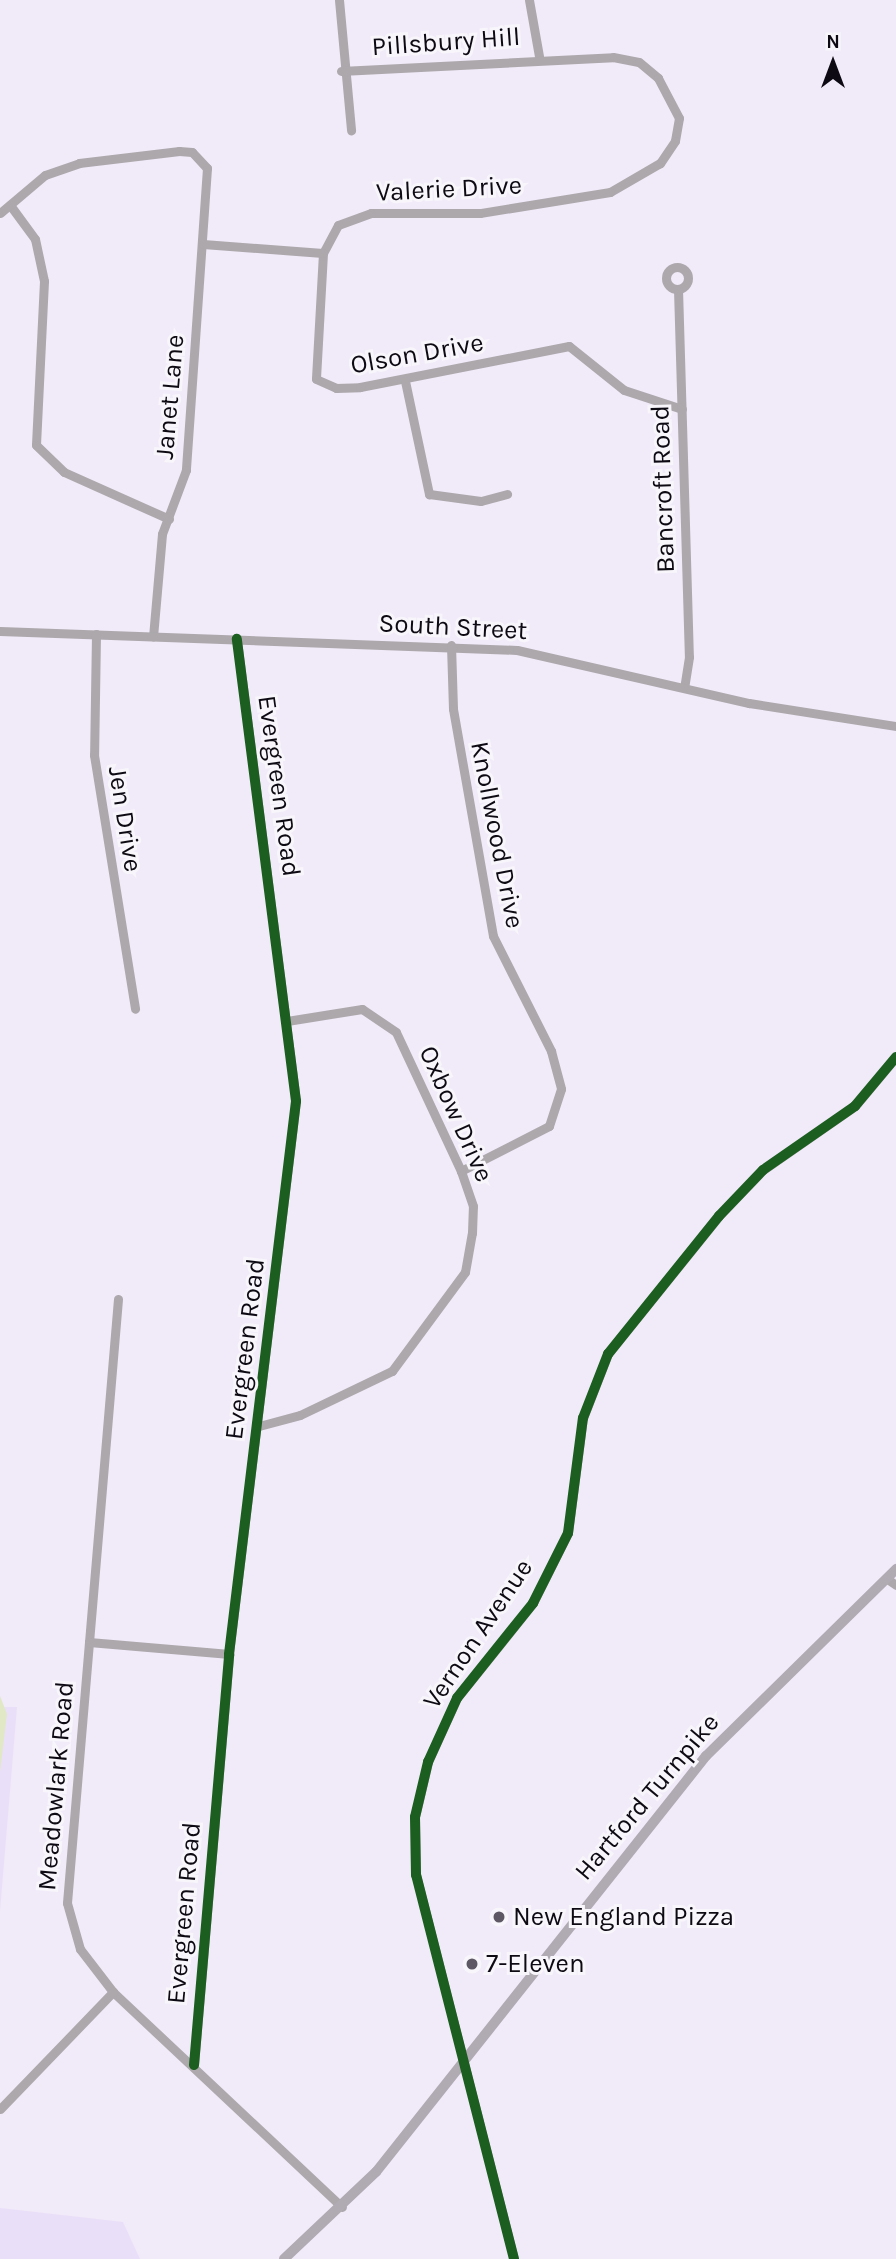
<!DOCTYPE html>
<style>
body{margin:0}
#map{position:relative;width:896px;height:2259px;overflow:hidden;background:#f1eaf9;font-family:Karla,sans-serif}
div>[style]{position:absolute}
[style*='--x']{left:calc(var(--x)*1px);top:calc(var(--y)*1px);width:calc(var(--w)*1px);rotate:calc(var(--a)*1deg)}
.built>*{inset:0;background:#eadff8}
.green>*{inset:0;background:#e1e8c5}
.minor>*{height:9px;margin:-4.5px;padding:0 4.5px;transform-origin:4.5px;border-radius:4.5px;background:#aca8ac}
.minor>.ring{margin:-4.5px;padding:0;box-sizing:content-box;background:none;border:9px solid #aca8ac;border-radius:50%}
.major>*{height:10px;margin:-5px;padding:0 5px;transform-origin:5px;border-radius:5px;background:#b0aab2}
.cycleway>*{height:10px;margin:-5px;padding:0 5px;transform-origin:5px;border-radius:5px;background:#1b5e20}
.dots>*{width:19px;height:19px;translate:-50% -50%;box-sizing:border-box;border:4px solid #f8f6fb;border-radius:50%}
span{translate:-50% -50%;white-space:nowrap;text-align:center;line-height:1.15;-webkit-text-stroke:6px #f8f6fb;paint-order:stroke}
.street-label{font-size:26px;color:#0e0a13}
.poi-label{font-size:26px;color:#0e0a13}
.left{translate:0 -50%;text-align:left}
.north{position:absolute;left:798px;top:28px;width:70px;height:70px;-webkit-text-stroke:5px #f8f6fb;paint-order:stroke;rotate:0deg;font-size:19px;font-weight:700;line-height:28px;text-align:center;color:#0e0a13}
.north::after{content:'';display:block;margin:auto;width:24px;height:32px;background:#0e0a13;clip-path:polygon(50% 0,100% 100%,50% 72%,0 100%)}
</style>
<div id="map">
<div class="built">
<div style="clip-path:polygon(0 1707px,17px 1707px,0 1911px)"></div>
<div style="clip-path:polygon(0 2208px,123px 2222px,140px 2259px,0 2259px)"></div>
</div>
<div class="green">
<div style="clip-path:polygon(0 1696px,7px 1714px,0 1772px)"></div>
</div>
<div class="minor">
<div style="--x:339;--y:0;--w:131;--a:84.7"></div>
<div style="--x:529;--y:0;--w:57;--a:79.9"></div>
<div style="--x:341;--y:71;--w:272;--a:-2.9"></div>
<div style="--x:613;--y:57;--w:26;--a:11"></div>
<div style="--x:639;--y:62;--w:25;--a:40"></div>
<div style="--x:658;--y:78;--w:45;--a:62.3"></div>
<div style="--x:679;--y:118;--w:23;--a:100"></div>
<div style="--x:675;--y:141;--w:27;--a:124"></div>
<div style="--x:660;--y:163;--w:58;--a:149.9"></div>
<div style="--x:610;--y:192;--w:132;--a:170.8"></div>
<div style="--x:480;--y:213;--w:109;--a:180"></div>
<div style="--x:371;--y:213;--w:35;--a:160"></div>
<div style="--x:338;--y:225;--w:32;--a:118"></div>
<div style="--x:323;--y:253;--w:126;--a:93.2"></div>
<div style="--x:316;--y:379;--w:22;--a:24"></div>
<div style="--x:336;--y:388;--w:24;--a:-2"></div>
<div style="--x:360;--y:387;--w:213;--a:-11.1"></div>
<div style="--x:569;--y:346;--w:70;--a:38.7"></div>
<div style="--x:624;--y:390;--w:61;--a:18.1"></div>
<div style="--x:10;--y:205;--w:42;--a:53.7"></div>
<div style="--x:35;--y:239;--w:43;--a:77.9"></div>
<div style="--x:44;--y:281;--w:164;--a:92.8"></div>
<div style="--x:36;--y:445;--w:39;--a:44"></div>
<div style="--x:64;--y:472;--w:115;--a:24.1"></div>
<div style="--x:0;--y:213;--w:59;--a:-40.2"></div>
<div style="--x:45;--y:175;--w:36;--a:-19"></div>
<div style="--x:79;--y:163;--w:101;--a:-6.8"></div>
<div style="--x:179;--y:151;--w:13;--a:4"></div>
<div style="--x:192;--y:152;--w:22;--a:47"></div>
<div style="--x:207;--y:168;--w:303;--a:94"></div>
<div style="--x:186;--y:470;--w:68;--a:110.6"></div>
<div style="--x:162;--y:534;--w:103;--a:95"></div>
<div style="--x:203;--y:244;--w:120;--a:4.3"></div>
<div class="ring" style="left:666px;top:267px;width:13px;height:13px"></div>
<div style="--x:678;--y:289;--w:368;--a:88.3"></div>
<div style="--x:689;--y:657;--w:30;--a:99"></div>
<div style="--x:405;--y:381;--w:116;--a:78"></div>
<div style="--x:429;--y:494;--w:52;--a:7.7"></div>
<div style="--x:481;--y:501;--w:27;--a:-15"></div>
<div style="--x:0;--y:631;--w:517;--a:2.1"></div>
<div style="--x:517;--y:650;--w:238;--a:12.9"></div>
<div style="--x:749;--y:703;--w:149;--a:8.9"></div>
<div style="--x:96;--y:634;--w:121;--a:90.9"></div>
<div style="--x:94;--y:755;--w:257;--a:80.8"></div>
<div style="--x:451;--y:645;--w:64;--a:88.2"></div>
<div style="--x:453;--y:709;--w:230;--a:80"></div>
<div style="--x:493;--y:936;--w:129;--a:63.2"></div>
<div style="--x:551;--y:1051;--w:39;--a:75"></div>
<div style="--x:561;--y:1089;--w:39;--a:108"></div>
<div style="--x:549;--y:1126;--w:99;--a:152.9"></div>
<div style="--x:118;--y:1299;--w:606;--a:94.83"></div>
<div style="--x:67;--y:1903;--w:48;--a:74.2"></div>
<div style="--x:80;--y:1949;--w:54;--a:52.5"></div>
<div style="--x:113;--y:1992;--w:314;--a:43.2"></div>
<div style="--x:259;--y:1426;--w:42;--a:-15"></div>
<div style="--x:300;--y:1415;--w:102;--a:-25.6"></div>
<div style="--x:392;--y:1371;--w:123;--a:-53.6"></div>
<div style="--x:465;--y:1272;--w:40;--a:-80"></div>
<div style="--x:472;--y:1233;--w:27;--a:-88"></div>
<div style="--x:473;--y:1206;--w:37;--a:-109"></div>
<div style="--x:461;--y:1171;--w:153;--a:-115.1"></div>
<div style="--x:396;--y:1032;--w:41;--a:-145.9"></div>
<div style="--x:362;--y:1009;--w:76;--a:170.9"></div>
<div style="--x:886;--y:1578;--w:12;--a:35"></div>
<div style="--x:89;--y:1642;--w:141;--a:4.9"></div>
<div style="--x:194;--y:2065;--w:412;--a:-85.1"></div>
<div style="--x:229;--y:1654;--w:557;--a:-83.09"></div>
<div style="--x:296;--y:1101;--w:466;--a:-97.3"></div>
<div style="--x:0;--y:2109;--w:163;--a:-46"></div>
<div style="--x:514;--y:2259;--w:396;--a:-104.3"></div>
<div style="--x:416;--y:1875;--w:58;--a:-91"></div>
<div style="--x:415;--y:1817;--w:57;--a:-76.7"></div>
<div style="--x:428;--y:1762;--w:70;--a:-65.6"></div>
<div style="--x:457;--y:1698;--w:122;--a:-51.3"></div>
<div style="--x:533;--y:1603;--w:78;--a:-63.4"></div>
<div style="--x:568;--y:1533;--w:116;--a:-82.6"></div>
<div style="--x:583;--y:1418;--w:69;--a:-68.7"></div>
<div style="--x:608;--y:1354;--w:177;--a:-51.2"></div>
<div style="--x:719;--y:1216;--w:64;--a:-46.3"></div>
<div style="--x:763;--y:1170;--w:112;--a:-34.8"></div>
<div style="--x:855;--y:1106;--w:64;--a:-50.1"></div>
</div>
<div class="major">
<div style="--x:284;--y:2259;--w:127;--a:-43.4"></div>
<div style="--x:376;--y:2172;--w:531;--a:-51.58"></div>
<div style="--x:706;--y:1756;--w:267;--a:-44.5"></div>
</div>
<div class="cycleway">
<div style="--x:194;--y:2065;--w:412;--a:-85.1"></div>
<div style="--x:229;--y:1654;--w:557;--a:-83.09"></div>
<div style="--x:296;--y:1101;--w:466;--a:-97.3"></div>
<div style="--x:514;--y:2259;--w:396;--a:-104.3"></div>
<div style="--x:416;--y:1875;--w:58;--a:-91"></div>
<div style="--x:415;--y:1817;--w:57;--a:-76.7"></div>
<div style="--x:428;--y:1762;--w:70;--a:-65.6"></div>
<div style="--x:457;--y:1698;--w:122;--a:-51.3"></div>
<div style="--x:533;--y:1603;--w:78;--a:-63.4"></div>
<div style="--x:568;--y:1533;--w:116;--a:-82.6"></div>
<div style="--x:583;--y:1418;--w:69;--a:-68.7"></div>
<div style="--x:608;--y:1354;--w:177;--a:-51.2"></div>
<div style="--x:719;--y:1216;--w:64;--a:-46.3"></div>
<div style="--x:763;--y:1170;--w:112;--a:-34.8"></div>
<div style="--x:855;--y:1106;--w:64;--a:-50.1"></div>
</div>
<div class="dots">
<div style="left:499px;top:1917px;background:#5d5864"></div>
<div style="left:472px;top:1964px;background:#5d5864"></div>
</div>
<div class="street-label">
<span style="left:446px;top:42px;rotate:-4deg">Pillsbury Hill</span>
<span style="left:449px;top:189px;rotate:-3deg">Valerie Drive</span>
<span style="left:417px;top:354px;rotate:-10deg">Olson Drive</span>
<span style="left:170px;top:397px;rotate:-85deg">Janet Lane</span>
<span style="left:663px;top:489px;rotate:-92deg">Bancroft Road</span>
<span style="left:453px;top:627px;rotate:3deg">South Street</span>
<span style="left:279px;top:786px;rotate:82deg">Evergreen Road</span>
<span style="left:125px;top:819px;rotate:81deg">Jen Drive</span>
<span style="left:497px;top:835px;rotate:79deg">Knollwood Drive</span>
<span style="left:456px;top:1114px;rotate:66deg">Oxbow Drive</span>
<span style="left:245px;top:1349px;rotate:-83deg">Evergreen Road</span>
<span style="left:478px;top:1634px;rotate:-56deg">Vernon Avenue</span>
<span style="left:56px;top:1786px;rotate:-85deg">Meadowlark Road</span>
<span style="left:647px;top:1797px;rotate:-50deg">Hartford Turnpike</span>
<span style="left:184px;top:1913px;rotate:-85deg">Evergreen Road</span>
</div>
<div class="poi-label">
<span class="left" style="left:513px;top:1917px">New England Pizza</span>
<span class="left" style="left:486px;top:1964px">7-Eleven</span>
</div>
<div class="north">N</div>
</div>
